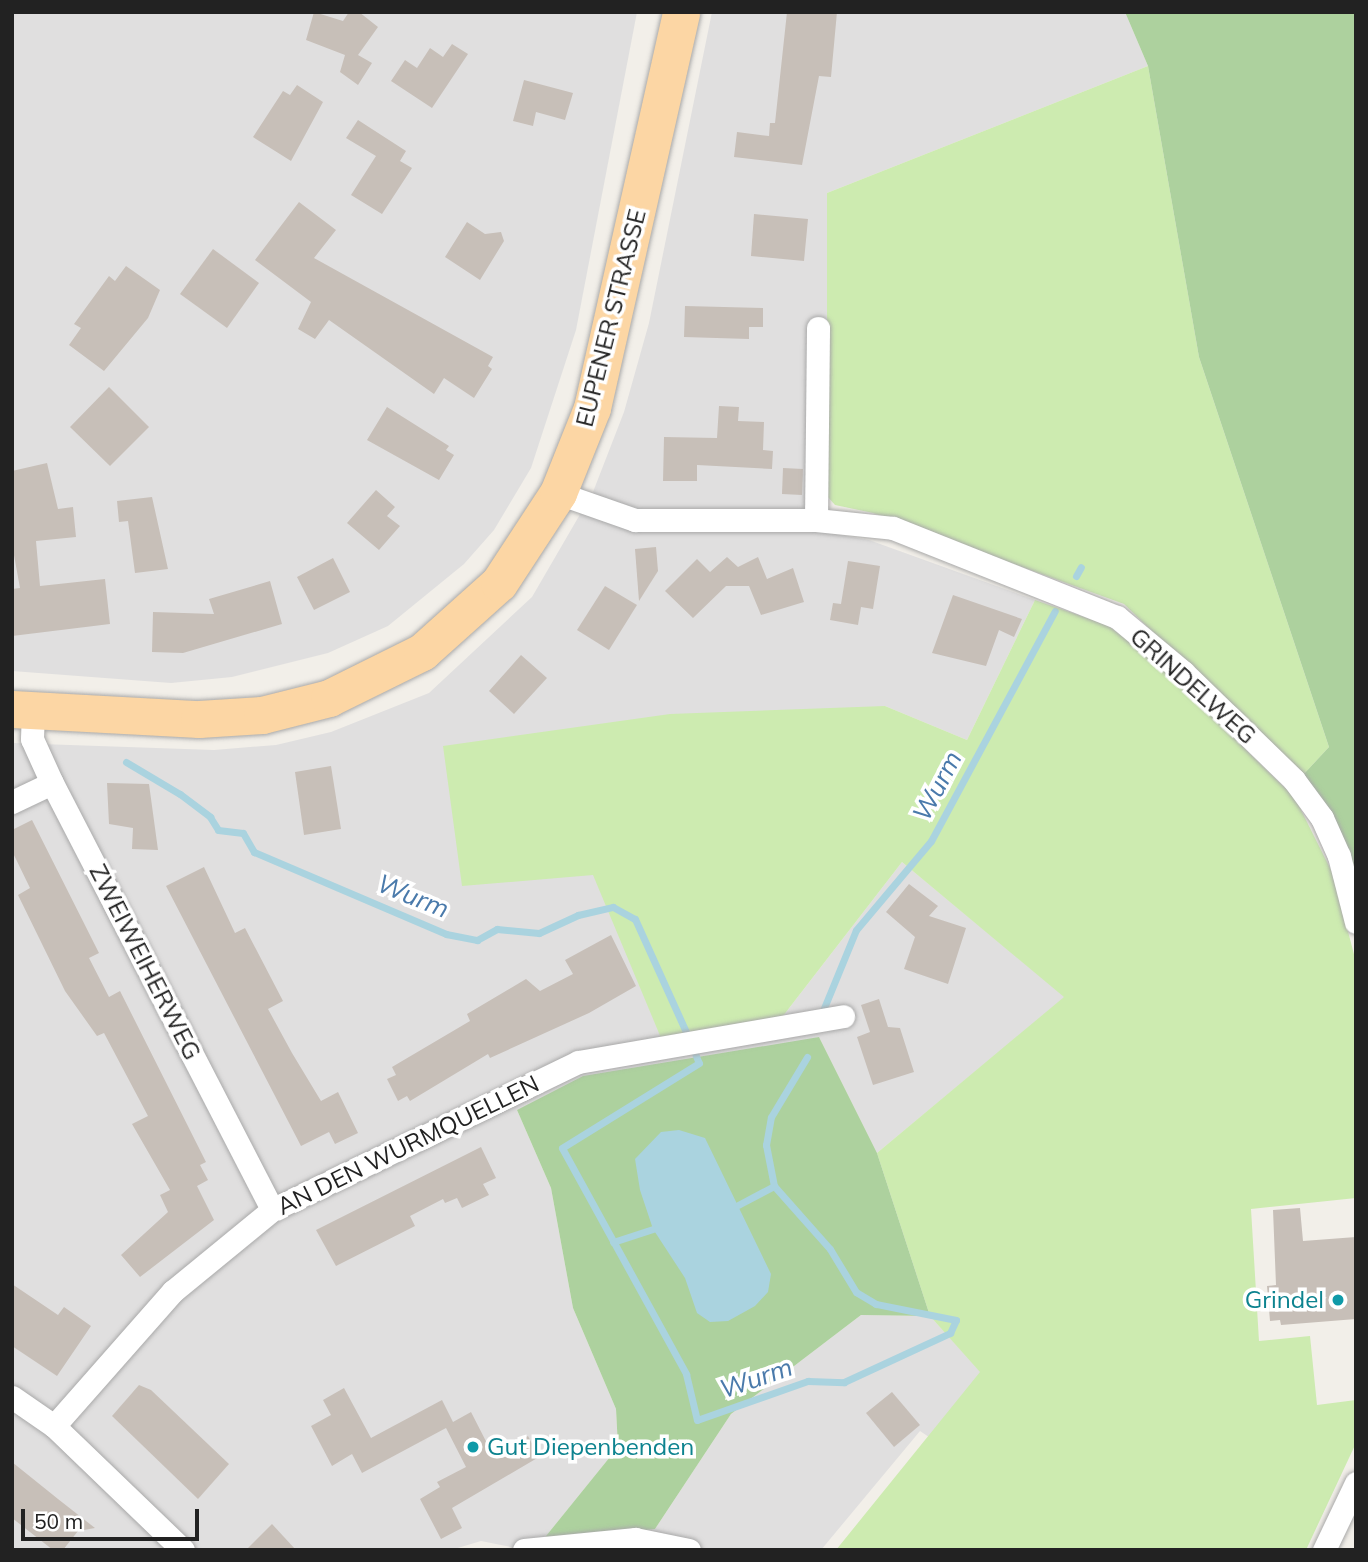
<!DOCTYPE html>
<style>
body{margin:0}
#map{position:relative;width:1368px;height:1562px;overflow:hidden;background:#f2efe9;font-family:Mulish,sans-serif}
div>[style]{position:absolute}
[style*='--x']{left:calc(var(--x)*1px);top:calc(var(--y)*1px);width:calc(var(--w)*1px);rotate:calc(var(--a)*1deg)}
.residential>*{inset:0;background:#e0dfdf}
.grass>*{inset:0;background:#cdebb0}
.forest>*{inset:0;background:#add19e}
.water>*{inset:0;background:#aad3df}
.stream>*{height:7px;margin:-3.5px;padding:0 3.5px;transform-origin:3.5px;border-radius:3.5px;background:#aad3df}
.building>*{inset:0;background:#c7bfb8}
.roads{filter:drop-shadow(0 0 2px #a9a9a9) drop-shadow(0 0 2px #a9a9a9)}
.street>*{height:23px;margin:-11.5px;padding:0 11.5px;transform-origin:11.5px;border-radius:11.5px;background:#fff}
.primary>*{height:37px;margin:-18.5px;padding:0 18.5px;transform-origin:18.5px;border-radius:18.5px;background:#fcd6a4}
.dots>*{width:19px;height:19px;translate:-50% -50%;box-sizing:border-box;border:4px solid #fff;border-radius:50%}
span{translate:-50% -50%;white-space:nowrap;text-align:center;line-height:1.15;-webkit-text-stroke:7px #fff;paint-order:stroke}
.street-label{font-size:24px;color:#222}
.culture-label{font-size:24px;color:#0d838f}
.right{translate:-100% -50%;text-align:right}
.left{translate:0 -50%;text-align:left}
.water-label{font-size:26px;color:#4a7aab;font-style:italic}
.frame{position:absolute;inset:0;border:14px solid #222;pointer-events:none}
.scale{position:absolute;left:21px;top:1509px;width:178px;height:32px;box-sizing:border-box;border:4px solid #222;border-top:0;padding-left:9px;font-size:21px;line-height:24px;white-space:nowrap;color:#222;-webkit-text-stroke:5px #fff;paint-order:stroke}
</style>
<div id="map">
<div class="residential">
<div style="clip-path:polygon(12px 12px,637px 12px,576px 330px,531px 468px,494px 530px,464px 564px,388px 626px,328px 653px,232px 677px,171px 683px,12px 671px)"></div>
<div style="clip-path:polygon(712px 12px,1125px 12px,1148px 66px,827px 193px,827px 322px,806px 529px,869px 540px,1035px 600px,967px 740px,885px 706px,783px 1016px,902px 862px,1065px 997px,877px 1153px,819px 1037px,517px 1110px,551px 1188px,573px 1308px,616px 1409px,618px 1447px,543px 1540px,655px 1529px,731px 1414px,861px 1315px,930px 1316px,981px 1372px,929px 1437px,920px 1431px,821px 1550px,702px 1550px,696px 1545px,526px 1550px,481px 1541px,451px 1550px,12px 1550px,12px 743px,214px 750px,276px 745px,331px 732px,429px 693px,532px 597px,593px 492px,624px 412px,649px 323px)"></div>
</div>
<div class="grass">
<div style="clip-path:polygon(1148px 66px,1199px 357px,1329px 747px,1302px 776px,1124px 604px,873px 513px,835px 505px,827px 496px,827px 193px)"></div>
<div style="clip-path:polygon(1035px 600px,1107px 625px,1152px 658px,1295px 798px,1333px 874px,1356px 962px,1356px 1198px,1251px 1209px,1259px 1341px,1310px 1336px,1317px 1405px,1356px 1400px,1356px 1443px,1306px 1550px,836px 1550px,980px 1372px,930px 1316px,877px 1153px,1064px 997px,902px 862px,783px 1016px,661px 1038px,593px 875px,462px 886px,443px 746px,670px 714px,885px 706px,967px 740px)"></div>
</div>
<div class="forest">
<div style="clip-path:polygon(1125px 12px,1356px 12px,1356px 881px,1340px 831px,1302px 776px,1329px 747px,1199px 357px,1148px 66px)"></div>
<div style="clip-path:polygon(819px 1037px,877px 1153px,930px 1316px,861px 1315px,731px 1414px,655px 1529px,542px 1541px,618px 1447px,616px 1409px,573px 1308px,551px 1188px,517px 1110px,583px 1076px)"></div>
</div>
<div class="water">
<div style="clip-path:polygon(679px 1130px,705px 1138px,771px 1274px,768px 1292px,755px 1306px,728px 1321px,710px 1322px,697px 1313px,685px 1278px,653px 1229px,640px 1190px,635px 1159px,661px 1132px)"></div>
</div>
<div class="stream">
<div style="--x:1076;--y:576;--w:10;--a:-61"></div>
<div style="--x:126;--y:762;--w:63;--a:30.7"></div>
<div style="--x:180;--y:794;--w:38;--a:37"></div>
<div style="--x:210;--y:817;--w:15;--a:58"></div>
<div style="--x:218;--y:830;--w:25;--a:7"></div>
<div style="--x:243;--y:833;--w:22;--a:60"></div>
<div style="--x:254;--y:852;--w:209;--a:23.1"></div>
<div style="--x:446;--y:934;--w:32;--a:11"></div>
<div style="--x:477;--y:940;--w:23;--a:-29"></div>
<div style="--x:497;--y:929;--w:42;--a:5.4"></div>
<div style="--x:539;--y:933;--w:43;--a:-24.8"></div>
<div style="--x:578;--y:915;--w:36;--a:-13"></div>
<div style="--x:613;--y:907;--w:25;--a:29"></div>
<div style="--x:635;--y:919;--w:124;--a:65.7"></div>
<div style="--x:824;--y:1008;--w:84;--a:-67.7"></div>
<div style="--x:856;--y:930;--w:116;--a:-49.9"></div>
<div style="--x:931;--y:841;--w:261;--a:-61.7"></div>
<div style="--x:692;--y:1046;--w:18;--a:68"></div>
<div style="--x:699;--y:1063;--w:161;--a:148.2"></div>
<div style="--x:562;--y:1148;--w:258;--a:61.2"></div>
<div style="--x:686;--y:1374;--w:47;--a:76.6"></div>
<div style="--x:697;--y:1420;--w:118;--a:-19.4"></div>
<div style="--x:808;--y:1381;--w:36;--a:2"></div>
<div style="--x:844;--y:1382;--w:117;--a:-24.8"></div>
<div style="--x:950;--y:1333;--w:14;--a:-65"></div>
<div style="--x:956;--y:1320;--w:82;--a:-168.7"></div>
<div style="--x:876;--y:1304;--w:23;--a:-149"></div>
<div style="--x:856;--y:1292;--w:50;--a:-121.2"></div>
<div style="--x:830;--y:1249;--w:84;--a:-131.6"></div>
<div style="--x:774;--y:1186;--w:42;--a:-101"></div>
<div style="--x:766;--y:1145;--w:28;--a:-80"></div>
<div style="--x:771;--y:1117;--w:70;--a:-59"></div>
<div style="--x:738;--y:1205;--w:41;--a:-27.8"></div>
<div style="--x:613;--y:1242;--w:42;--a:-18"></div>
</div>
<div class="building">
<div style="clip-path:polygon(314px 12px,343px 21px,349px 12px,359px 12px,378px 27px,358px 55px,372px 63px,358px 85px,340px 72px,345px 55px,306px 40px)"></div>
<div style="clip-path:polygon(787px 12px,837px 12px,831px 77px,819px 76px,802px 165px,734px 157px,737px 132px,769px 136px,770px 123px,775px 123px)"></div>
<div style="clip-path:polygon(452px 44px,468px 54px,432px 108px,391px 81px,405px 60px,417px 68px,430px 48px,443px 57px)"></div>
<div style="clip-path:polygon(524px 80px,573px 93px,565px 120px,536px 112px,533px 126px,513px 121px)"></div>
<div style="clip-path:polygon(297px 85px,323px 102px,291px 161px,253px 137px,283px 91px,290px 95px)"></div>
<div style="clip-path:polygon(358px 120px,406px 151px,400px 161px,412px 168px,382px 214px,351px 195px,376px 156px,346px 138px)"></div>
<div style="clip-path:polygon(299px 202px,336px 230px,314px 258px,493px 357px,488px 366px,492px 369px,474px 398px,444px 378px,434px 394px,329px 320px,315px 339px,298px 329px,311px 302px,255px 260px)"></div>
<div style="clip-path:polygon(754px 214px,808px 219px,804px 261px,751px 256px)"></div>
<div style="clip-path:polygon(467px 222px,485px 234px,501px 232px,504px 241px,480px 280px,445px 257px)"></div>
<div style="clip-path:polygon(213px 249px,259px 283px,227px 328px,180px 294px)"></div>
<div style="clip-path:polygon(126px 266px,160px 290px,148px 318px,104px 371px,69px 345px,81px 328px,74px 324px,109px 276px,115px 281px)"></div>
<div style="clip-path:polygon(685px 306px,763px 308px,763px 327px,749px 327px,749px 339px,684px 337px)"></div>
<div style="clip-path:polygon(109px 387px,149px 427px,110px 466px,70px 427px)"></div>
<div style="clip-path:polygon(719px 406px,739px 407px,738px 421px,764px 422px,763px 450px,773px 451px,772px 469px,697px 465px,697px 481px,663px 481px,664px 437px,717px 438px)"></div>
<div style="clip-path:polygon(387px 407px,449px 446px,446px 450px,454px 455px,439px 480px,367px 440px)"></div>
<div style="clip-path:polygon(47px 463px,58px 509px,73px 507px,76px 537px,36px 541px,40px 586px,105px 579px,110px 624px,12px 636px,12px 589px,20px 588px,12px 544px,12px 471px)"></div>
<div style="clip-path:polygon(783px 468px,803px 469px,802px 495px,782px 494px)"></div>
<div style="clip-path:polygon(376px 490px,395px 507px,387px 516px,400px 526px,379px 550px,347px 523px)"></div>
<div style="clip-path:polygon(152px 497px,168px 569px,135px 573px,128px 521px,119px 522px,117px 501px)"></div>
<div style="clip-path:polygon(656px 547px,658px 571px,639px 601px,635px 549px)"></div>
<div style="clip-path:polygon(727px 557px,738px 567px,758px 557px,767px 579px,793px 568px,804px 602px,761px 615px,749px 586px,726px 586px,693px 618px,665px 591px,697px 559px,710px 572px)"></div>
<div style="clip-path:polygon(333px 558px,350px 592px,314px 610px,297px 577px)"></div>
<div style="clip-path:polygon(848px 561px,880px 566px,873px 609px,861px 607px,858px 625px,830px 620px,833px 603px,841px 604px)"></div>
<div style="clip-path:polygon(270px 581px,282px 624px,183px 653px,152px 652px,153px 612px,214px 614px,209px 599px)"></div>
<div style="clip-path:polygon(605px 586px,637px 605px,609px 650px,577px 630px)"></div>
<div style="clip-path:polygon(953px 595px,1022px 619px,1014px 637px,999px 630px,986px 666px,932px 653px)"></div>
<div style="clip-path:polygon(521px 655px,547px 678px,514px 714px,489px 691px)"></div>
<div style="clip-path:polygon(331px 766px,341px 829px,304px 835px,295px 772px)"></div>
<div style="clip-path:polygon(107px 783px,149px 784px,158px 850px,132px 849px,133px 828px,109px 824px)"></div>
<div style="clip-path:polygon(32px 820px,99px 953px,89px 958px,109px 997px,120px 991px,206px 1162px,200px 1165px,208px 1180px,197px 1186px,214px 1220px,140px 1277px,121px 1255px,168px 1212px,160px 1195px,170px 1190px,132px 1124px,148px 1116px,104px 1033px,97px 1036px,65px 991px,18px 895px,30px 888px,12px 851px,12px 830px)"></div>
<div style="clip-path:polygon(204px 867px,235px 933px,245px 928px,283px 1001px,268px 1009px,292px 1053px,321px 1101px,338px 1092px,358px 1133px,335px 1144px,329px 1132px,301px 1146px,166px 886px)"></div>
<div style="clip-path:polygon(909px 884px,938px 906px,929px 916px,966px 928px,948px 984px,904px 969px,915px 937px,886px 912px)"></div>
<div style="clip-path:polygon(611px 935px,636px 986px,589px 1013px,490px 1058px,488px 1054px,410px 1101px,407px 1096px,398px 1101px,387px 1079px,396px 1075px,392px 1067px,470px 1021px,467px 1014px,526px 979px,540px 991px,573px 974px,565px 960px)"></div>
<div style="clip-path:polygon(879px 999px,888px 1027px,900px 1028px,914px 1072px,873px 1085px,857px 1037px,870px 1032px,861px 1005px)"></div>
<div style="clip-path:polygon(481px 1147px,496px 1178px,483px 1184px,489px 1195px,462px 1208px,457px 1198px,445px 1203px,443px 1199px,410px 1216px,415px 1226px,336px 1266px,316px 1230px)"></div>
<div style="clip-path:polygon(1300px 1208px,1303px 1241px,1356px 1237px,1356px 1319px,1281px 1325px,1280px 1320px,1270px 1321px,1267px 1286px,1276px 1285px,1273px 1210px)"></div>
<div style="clip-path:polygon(12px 1284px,58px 1315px,64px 1307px,91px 1326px,57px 1376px,12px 1346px)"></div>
<div style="clip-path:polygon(139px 1385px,151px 1390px,229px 1464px,198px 1499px,112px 1416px)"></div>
<div style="clip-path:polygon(344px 1388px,371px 1438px,442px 1400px,453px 1422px,471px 1412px,493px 1455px,528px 1436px,539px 1457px,452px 1508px,462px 1528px,441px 1539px,420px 1499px,440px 1487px,437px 1482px,466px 1467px,446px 1428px,362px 1473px,352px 1454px,332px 1466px,311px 1426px,331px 1415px,323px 1400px)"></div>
<div style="clip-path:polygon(892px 1392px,920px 1425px,894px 1447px,866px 1413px)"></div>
<div style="clip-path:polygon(12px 1462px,58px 1499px,95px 1528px,78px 1531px,63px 1550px,53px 1550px,12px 1518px)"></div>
<div style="clip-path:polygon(272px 1524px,296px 1550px,246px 1550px)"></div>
</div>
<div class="roads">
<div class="street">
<div style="--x:558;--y:493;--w:82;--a:19.3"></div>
<div style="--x:635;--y:520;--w:181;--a:0"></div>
<div style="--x:816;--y:520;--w:77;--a:5.9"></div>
<div style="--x:893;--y:528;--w:241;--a:21.7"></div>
<div style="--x:1117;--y:617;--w:86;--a:39.8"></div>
<div style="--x:1183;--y:672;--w:155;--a:44.2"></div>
<div style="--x:1294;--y:780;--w:47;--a:53.6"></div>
<div style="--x:1322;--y:818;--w:42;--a:65.9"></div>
<div style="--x:1339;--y:856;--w:68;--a:75.6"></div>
<div style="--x:816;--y:520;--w:192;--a:-89.4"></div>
<div style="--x:33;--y:710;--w:29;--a:92"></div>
<div style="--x:32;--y:739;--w:48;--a:65.6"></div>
<div style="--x:52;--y:783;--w:480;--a:62.7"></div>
<div style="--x:12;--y:802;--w:44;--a:-25.4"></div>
<div style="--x:12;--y:1397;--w:51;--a:34.6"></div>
<div style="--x:54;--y:1426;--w:179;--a:43.9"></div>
<div style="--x:54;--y:1426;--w:180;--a:-48.6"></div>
<div style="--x:173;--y:1291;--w:128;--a:-39.3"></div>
<div style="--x:272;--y:1210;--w:340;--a:-25.8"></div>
<div style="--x:578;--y:1062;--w:269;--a:-9.8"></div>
<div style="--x:524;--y:1550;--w:112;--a:-5.7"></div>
<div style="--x:635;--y:1539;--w:55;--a:11.5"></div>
<div style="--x:1324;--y:1550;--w:74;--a:-64.5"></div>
</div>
<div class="primary">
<div style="--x:12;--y:709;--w:187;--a:3.1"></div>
<div style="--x:199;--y:719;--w:63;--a:-3.6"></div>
<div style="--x:262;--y:715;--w:69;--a:-14.2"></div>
<div style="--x:329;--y:698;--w:104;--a:-26.3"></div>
<div style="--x:422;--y:652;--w:103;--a:-41.9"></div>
<div style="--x:499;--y:583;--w:108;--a:-56.8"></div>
<div style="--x:558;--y:493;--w:92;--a:-68.2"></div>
<div style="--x:592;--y:408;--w:406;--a:-77.3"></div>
</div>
</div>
<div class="dots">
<div style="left:1338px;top:1300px;background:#0f9aa8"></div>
<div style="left:473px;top:1447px;background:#0f9aa8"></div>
</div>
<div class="street-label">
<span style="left:611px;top:318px;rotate:-76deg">EUPENER STRASSE</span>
<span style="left:1193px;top:686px;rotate:42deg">GRINDELWEG</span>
<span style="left:145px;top:962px;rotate:63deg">ZWEIWEIHERWEG</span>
<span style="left:408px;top:1145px;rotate:-26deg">AN DEN WURMQUELLEN</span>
</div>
<div class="culture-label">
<span class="right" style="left:1324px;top:1300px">Grindel</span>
<span class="left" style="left:487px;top:1447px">Gut Diepenbenden</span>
</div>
<div class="water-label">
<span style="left:937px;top:786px;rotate:-62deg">Wurm</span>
<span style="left:413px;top:896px;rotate:22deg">Wurm</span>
<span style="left:756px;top:1378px;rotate:-19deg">Wurm</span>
</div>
<div class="frame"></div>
<div class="scale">50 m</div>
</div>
